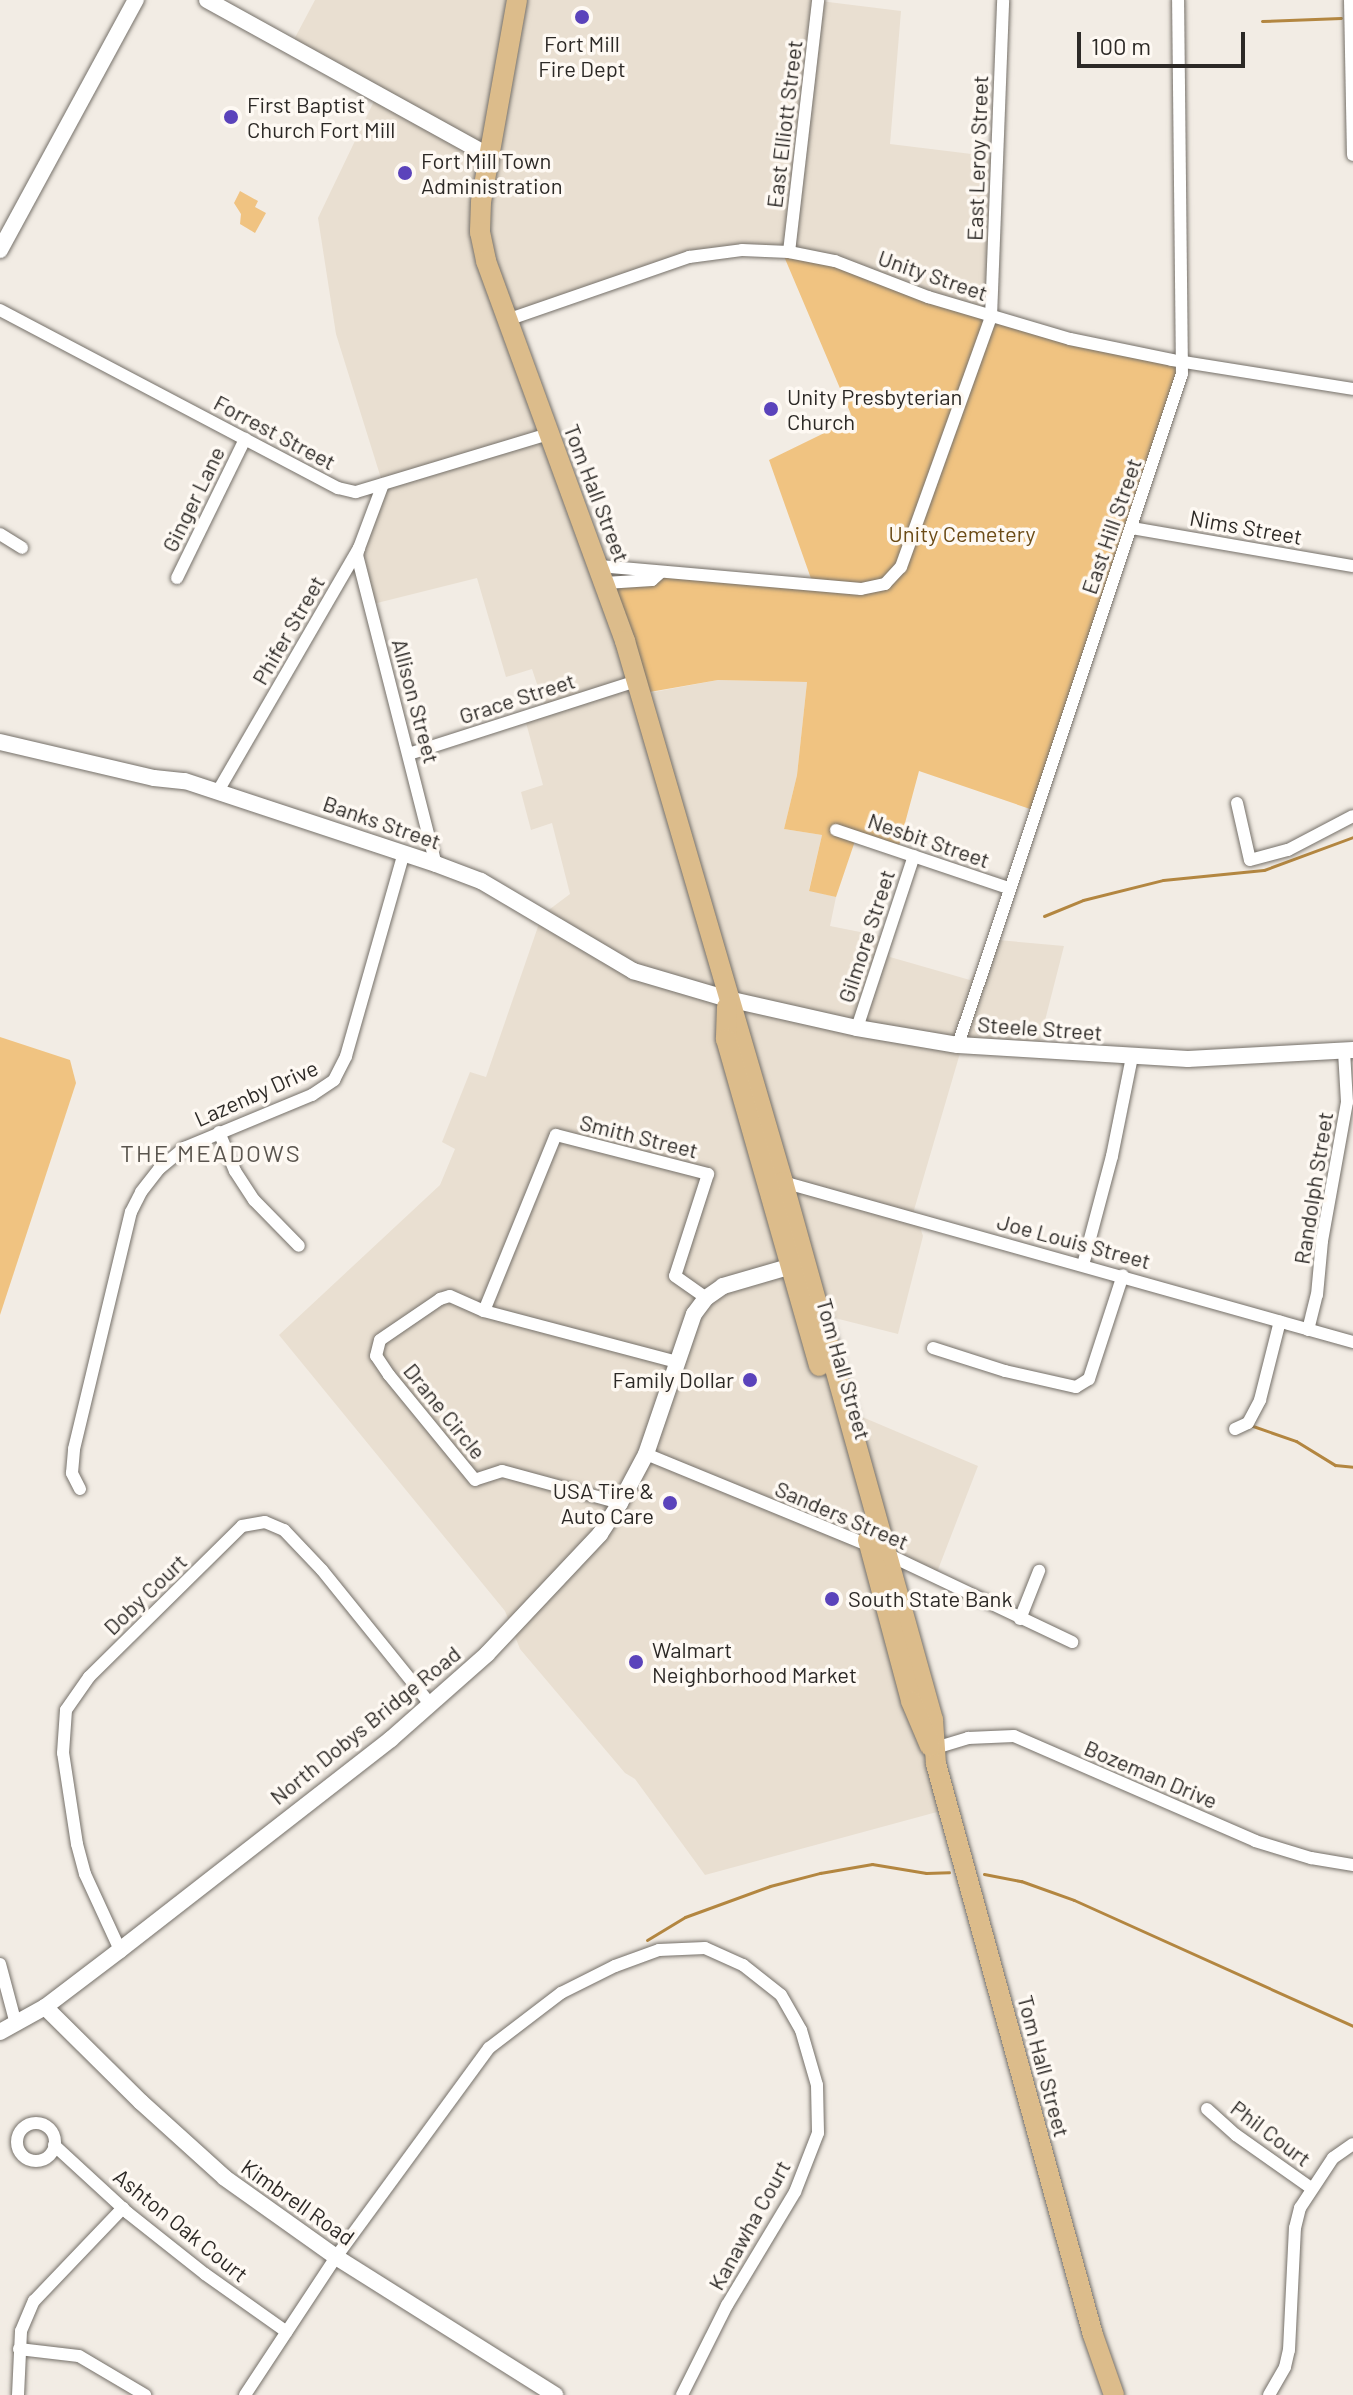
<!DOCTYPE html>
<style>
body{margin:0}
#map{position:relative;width:1353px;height:2395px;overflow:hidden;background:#f2ece4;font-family:Barlow,sans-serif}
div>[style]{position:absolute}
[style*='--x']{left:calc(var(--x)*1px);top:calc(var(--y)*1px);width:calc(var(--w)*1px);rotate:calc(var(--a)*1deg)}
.built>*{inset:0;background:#e9dfd1}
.green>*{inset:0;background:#f0c381}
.stream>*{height:3px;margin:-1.5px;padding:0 1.5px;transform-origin:1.5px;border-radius:1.5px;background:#b38640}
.roads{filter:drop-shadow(0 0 2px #757069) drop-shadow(0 0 2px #757069)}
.minor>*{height:12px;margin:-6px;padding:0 6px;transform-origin:6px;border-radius:6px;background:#fff}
.minor>.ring{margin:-6px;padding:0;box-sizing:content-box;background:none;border:12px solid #fff;border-radius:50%}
.tertiary>*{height:16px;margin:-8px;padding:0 8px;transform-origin:8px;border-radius:8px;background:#fff}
.primary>*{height:20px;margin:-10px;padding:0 10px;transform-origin:10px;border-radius:10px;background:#dcbc8b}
.dots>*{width:22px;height:22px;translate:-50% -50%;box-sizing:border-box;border:4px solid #fef9f3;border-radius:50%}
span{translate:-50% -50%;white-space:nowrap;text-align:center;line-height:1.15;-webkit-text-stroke:7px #fef9f3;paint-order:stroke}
.poi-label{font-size:22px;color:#2c2926}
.left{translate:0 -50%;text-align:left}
.right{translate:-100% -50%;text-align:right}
.street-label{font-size:22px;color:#2c2926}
.park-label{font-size:22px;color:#6b4b16}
.neighbourhood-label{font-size:24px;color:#5a554e;letter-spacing:2px}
.scale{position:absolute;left:1077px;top:32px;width:168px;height:36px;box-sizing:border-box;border:4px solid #2c2926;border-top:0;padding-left:10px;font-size:24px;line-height:28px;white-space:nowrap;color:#2c2926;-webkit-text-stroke:6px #fef9f3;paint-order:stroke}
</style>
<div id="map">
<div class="built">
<div style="clip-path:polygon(315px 0,812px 0,901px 11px,890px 144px,996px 157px,989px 318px,821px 259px,742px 252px,690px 259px,511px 320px,485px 241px,485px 197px,491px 159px,487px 156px,477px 217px,485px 266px,611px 608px,638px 695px,718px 680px,807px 682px,797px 775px,784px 829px,822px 835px,809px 890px,836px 897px,830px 926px,885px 937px,890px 957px,970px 980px,998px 940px,1064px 946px,1038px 1048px,963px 1043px,914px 1210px,923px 1236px,898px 1334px,815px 1313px,841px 1408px,978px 1466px,934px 1580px,883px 1558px,876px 1560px,948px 1809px,705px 1875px,635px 1779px,625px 1773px,520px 1649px,505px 1611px,279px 1335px,440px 1185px,455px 1149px,442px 1142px,470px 1072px,486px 1077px,542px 915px,570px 894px,552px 823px,531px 830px,521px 792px,543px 785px,525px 719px,546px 711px,532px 669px,506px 677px,477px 578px,373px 604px,360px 556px,384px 488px,336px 334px,318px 218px,377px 95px,290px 47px)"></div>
</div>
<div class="green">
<div style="clip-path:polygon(240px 191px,258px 201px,255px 207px,266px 213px,255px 233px,240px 224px,241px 214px,234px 203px)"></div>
<div style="clip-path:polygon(783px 254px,821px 259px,924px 298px,1182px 364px,1033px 810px,919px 771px,898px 849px,857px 835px,836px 897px,809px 891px,822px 835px,784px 829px,797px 775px,807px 682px,718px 680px,644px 693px,609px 585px,661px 574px,814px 587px,769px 460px,853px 419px)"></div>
<div style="clip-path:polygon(0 1037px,70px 1060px,76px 1083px,0 1315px)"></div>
</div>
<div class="stream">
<div style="--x:1262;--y:21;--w:79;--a:-2.2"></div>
<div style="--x:1044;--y:916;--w:42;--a:-22.3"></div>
<div style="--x:1083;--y:900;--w:82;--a:-14"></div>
<div style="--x:1163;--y:880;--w:101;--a:-5.7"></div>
<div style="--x:1264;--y:870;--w:95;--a:-20.3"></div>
<div style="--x:1250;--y:1425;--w:49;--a:19.2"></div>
<div style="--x:1296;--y:1441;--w:46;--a:31.6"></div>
<div style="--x:1335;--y:1465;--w:18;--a:6"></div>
<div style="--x:984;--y:1874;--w:38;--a:11"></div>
<div style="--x:1021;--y:1881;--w:56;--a:19.7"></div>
<div style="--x:1074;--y:1900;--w:306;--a:24.3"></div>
<div style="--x:647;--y:1940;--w:44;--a:-31.2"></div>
<div style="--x:685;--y:1917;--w:90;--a:-20"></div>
<div style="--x:770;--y:1886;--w:52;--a:-14.6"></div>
<div style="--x:820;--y:1873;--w:53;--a:-9.8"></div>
<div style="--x:872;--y:1864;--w:55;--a:9.5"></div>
<div style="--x:926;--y:1873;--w:23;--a:-2"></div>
</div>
<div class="roads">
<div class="minor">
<div style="--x:1350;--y:0;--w:155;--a:88.9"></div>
<div style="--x:789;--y:252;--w:254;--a:-83.4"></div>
<div style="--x:0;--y:310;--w:382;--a:27.8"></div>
<div style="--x:338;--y:488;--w:18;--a:13"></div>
<div style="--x:356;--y:492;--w:201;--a:-16.8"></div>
<div style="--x:507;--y:320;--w:193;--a:-19.1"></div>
<div style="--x:689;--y:257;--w:53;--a:-7.5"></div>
<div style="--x:742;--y:250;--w:47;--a:2.4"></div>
<div style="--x:789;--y:252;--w:47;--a:11.1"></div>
<div style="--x:835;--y:261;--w:100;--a:21.2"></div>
<div style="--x:928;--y:297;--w:148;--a:16.5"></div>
<div style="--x:1070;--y:339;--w:104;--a:11.6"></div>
<div style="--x:1172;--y:360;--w:183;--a:9.1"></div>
<div style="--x:1132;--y:528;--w:224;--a:9.8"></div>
<div style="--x:0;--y:534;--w:26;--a:32"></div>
<div style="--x:359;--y:548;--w:7;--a:106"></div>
<div style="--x:357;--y:555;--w:319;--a:75.7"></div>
<div style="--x:599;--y:566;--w:263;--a:5"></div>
<div style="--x:861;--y:589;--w:25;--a:-12"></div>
<div style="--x:885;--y:584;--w:23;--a:-47"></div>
<div style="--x:901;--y:567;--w:266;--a:-70.2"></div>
<div style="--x:991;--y:317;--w:317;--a:-87.8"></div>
<div style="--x:177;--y:578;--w:155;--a:-63.9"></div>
<div style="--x:605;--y:583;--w:47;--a:-3.7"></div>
<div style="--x:652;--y:580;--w:12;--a:-42"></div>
<div style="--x:409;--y:754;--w:239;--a:-17.8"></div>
<div style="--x:218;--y:791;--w:281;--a:-59.9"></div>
<div style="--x:359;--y:548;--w:68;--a:-69.4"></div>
<div style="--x:1237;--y:803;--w:58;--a:77.2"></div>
<div style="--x:1250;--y:860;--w:39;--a:-15"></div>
<div style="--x:1288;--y:850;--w:73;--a:-27.6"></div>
<div style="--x:836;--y:830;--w:182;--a:18.6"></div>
<div style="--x:857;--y:1028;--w:181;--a:-71.7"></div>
<div style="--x:958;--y:1045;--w:707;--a:-71.54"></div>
<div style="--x:1182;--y:374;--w:374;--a:-90.6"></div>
<div style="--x:219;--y:1132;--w:42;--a:67.7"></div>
<div style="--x:235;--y:1171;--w:35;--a:57"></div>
<div style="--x:254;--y:1200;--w:64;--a:45.6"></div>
<div style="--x:783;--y:1182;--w:592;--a:15.68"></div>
<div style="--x:1083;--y:1265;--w:113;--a:-75.1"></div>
<div style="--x:1112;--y:1156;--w:101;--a:-78.6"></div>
<div style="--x:484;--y:1311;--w:190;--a:-67.8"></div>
<div style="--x:556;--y:1135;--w:157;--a:14.4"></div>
<div style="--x:708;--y:1174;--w:107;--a:107.9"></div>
<div style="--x:675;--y:1276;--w:38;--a:35"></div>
<div style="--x:1308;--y:1330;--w:36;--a:-76"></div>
<div style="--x:1317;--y:1295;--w:54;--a:-84.7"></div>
<div style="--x:1322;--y:1241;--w:141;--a:-79.8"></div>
<div style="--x:1347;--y:1102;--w:51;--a:-93.4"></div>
<div style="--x:933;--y:1348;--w:76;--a:17.7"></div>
<div style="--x:1005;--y:1371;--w:73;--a:12.7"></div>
<div style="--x:1076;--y:1387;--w:15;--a:-32"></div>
<div style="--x:1089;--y:1379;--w:109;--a:-71.9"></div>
<div style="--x:1235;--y:1429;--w:14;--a:-25"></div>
<div style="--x:1248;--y:1423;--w:26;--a:-62"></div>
<div style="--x:1260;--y:1400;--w:81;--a:-75.8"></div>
<div style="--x:646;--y:1454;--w:242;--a:22.3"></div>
<div style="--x:870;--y:1546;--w:224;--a:25.4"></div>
<div style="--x:80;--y:1489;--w:18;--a:-117"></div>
<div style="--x:72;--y:1473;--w:24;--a:-85"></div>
<div style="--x:74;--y:1449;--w:244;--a:-76.5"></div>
<div style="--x:131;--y:1212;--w:22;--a:-63"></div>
<div style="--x:141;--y:1192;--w:29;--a:-52"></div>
<div style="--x:159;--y:1169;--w:33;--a:-40"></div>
<div style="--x:184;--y:1148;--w:139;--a:-22.5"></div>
<div style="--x:312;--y:1095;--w:27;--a:-34"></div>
<div style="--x:334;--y:1080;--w:27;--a:-63"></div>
<div style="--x:346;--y:1056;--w:211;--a:-74.1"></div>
<div style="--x:620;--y:1503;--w:122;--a:-164.8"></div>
<div style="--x:502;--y:1471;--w:28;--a:162"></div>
<div style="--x:475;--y:1480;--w:136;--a:-129.3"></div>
<div style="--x:389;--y:1375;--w:23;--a:-124"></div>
<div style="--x:376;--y:1356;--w:16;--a:-76"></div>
<div style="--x:380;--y:1340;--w:73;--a:-34.3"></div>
<div style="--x:440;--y:1299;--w:10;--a:-17"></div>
<div style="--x:450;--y:1296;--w:37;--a:24"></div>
<div style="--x:484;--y:1311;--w:200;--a:14.8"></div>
<div style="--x:1020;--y:1619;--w:52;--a:-68.4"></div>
<div style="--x:932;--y:1749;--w:38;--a:-17"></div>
<div style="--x:968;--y:1738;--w:46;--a:-2.5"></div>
<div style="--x:1014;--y:1736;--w:263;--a:23.5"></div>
<div style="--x:1255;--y:1841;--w:59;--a:16.9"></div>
<div style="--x:1311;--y:1858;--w:43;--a:9.5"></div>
<div style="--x:120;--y:1950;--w:84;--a:-114.7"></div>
<div style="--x:85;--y:1874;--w:31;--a:-105"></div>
<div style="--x:77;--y:1844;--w:92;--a:-98.7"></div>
<div style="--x:63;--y:1753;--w:43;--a:-86"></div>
<div style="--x:66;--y:1710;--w:40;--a:-55.1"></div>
<div style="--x:89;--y:1677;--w:215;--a:-44.6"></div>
<div style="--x:242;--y:1526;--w:23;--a:-10"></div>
<div style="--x:265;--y:1522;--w:21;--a:23"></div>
<div style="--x:284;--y:1530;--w:55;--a:46.5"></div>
<div style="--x:322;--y:1570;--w:172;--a:51.1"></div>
<div style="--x:0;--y:1964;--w:62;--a:75.1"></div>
<div style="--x:1207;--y:2109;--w:39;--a:42"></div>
<div style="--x:1236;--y:2135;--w:92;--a:35.2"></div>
<div class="ring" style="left:17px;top:2123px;width:26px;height:26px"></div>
<div style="--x:54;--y:2145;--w:100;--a:42.6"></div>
<div style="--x:128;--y:2213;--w:98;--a:38.4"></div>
<div style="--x:205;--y:2274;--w:100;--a:35.3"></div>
<div style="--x:19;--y:2349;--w:60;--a:6.7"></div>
<div style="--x:79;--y:2356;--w:77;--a:30.6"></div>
<div style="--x:18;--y:2395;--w:64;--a:-87.3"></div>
<div style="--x:21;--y:2331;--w:33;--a:-67"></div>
<div style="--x:34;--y:2301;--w:129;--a:-46.3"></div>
<div style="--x:245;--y:2395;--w:165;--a:-56.6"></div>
<div style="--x:336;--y:2257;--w:259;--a:-53.8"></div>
<div style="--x:489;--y:2048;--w:91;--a:-37.4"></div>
<div style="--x:561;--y:1993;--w:60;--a:-26.6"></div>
<div style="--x:615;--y:1966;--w:47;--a:-20"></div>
<div style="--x:659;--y:1950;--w:46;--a:-2.5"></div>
<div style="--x:705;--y:1948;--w:42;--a:24.1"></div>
<div style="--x:743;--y:1965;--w:48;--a:38.3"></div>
<div style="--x:781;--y:1995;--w:40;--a:60.3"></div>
<div style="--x:801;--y:2030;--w:57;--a:73.8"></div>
<div style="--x:817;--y:2085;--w:48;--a:88.8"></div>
<div style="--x:818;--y:2133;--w:63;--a:111.3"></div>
<div style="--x:795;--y:2192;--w:132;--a:121"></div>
<div style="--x:727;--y:2305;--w:101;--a:116.6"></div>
<div style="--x:1269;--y:2395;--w:32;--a:-60"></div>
<div style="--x:1285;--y:2367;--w:17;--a:-77"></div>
<div style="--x:1289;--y:2350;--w:122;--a:-87.2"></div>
<div style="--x:1295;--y:2228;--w:21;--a:-76"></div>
<div style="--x:1300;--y:2208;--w:60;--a:-56.6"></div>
<div style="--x:1333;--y:2158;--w:24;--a:-35"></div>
</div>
<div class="tertiary">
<div style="--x:207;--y:0;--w:321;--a:28.9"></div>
<div style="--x:0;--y:250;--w:285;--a:-61.5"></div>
<div style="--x:0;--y:742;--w:158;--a:13.2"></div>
<div style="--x:154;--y:778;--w:31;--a:6"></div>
<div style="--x:185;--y:781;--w:264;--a:18.3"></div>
<div style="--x:436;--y:864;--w:48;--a:20.7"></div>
<div style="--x:481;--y:881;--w:177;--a:30.6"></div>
<div style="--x:633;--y:971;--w:99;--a:16.4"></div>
<div style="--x:728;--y:999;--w:132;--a:12.7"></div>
<div style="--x:857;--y:1028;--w:102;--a:9.6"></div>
<div style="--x:958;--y:1045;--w:230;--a:3.5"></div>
<div style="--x:1188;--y:1059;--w:165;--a:-3.1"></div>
<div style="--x:45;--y:2007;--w:135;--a:44.7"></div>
<div style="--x:141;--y:2102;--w:113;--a:42.1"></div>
<div style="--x:225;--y:2178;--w:136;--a:35.4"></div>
<div style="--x:336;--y:2257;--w:259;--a:32.2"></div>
<div style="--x:0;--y:2032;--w:51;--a:-29.1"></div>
<div style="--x:45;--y:2007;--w:94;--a:-37.2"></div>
<div style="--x:120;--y:1950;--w:343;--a:-37.9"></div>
<div style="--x:391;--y:1739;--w:128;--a:-41.5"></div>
<div style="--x:487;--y:1654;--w:165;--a:-46.7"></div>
<div style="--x:600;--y:1534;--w:37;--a:-57"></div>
<div style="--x:620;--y:1503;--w:55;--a:-62"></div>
<div style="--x:646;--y:1454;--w:148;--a:-71.1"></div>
<div style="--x:694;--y:1314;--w:20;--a:-53"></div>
<div style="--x:706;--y:1298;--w:21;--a:-35"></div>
<div style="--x:723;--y:1286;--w:82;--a:-16.2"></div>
</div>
<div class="primary">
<div style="--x:517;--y:0;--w:205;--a:100.1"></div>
<div style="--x:481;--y:202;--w:30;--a:92"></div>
<div style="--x:480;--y:232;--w:30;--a:78"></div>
<div style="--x:486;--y:261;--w:405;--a:69.9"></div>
<div style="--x:625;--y:641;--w:564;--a:73.72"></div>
<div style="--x:783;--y:1182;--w:559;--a:74.42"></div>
<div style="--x:933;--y:1720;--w:44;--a:86.1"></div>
<div style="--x:936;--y:1764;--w:592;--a:74.63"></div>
<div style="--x:1093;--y:2335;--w:64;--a:70.7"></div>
<div style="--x:727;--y:1007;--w:32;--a:92"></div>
<div style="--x:726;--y:1039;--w:340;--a:74.1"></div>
<div style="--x:868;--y:1540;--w:167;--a:75"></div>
<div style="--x:911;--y:1701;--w:49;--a:67.1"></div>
</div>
</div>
<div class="dots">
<div style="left:582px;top:17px;background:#5b43bb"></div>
<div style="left:231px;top:117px;background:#5b43bb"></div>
<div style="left:405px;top:173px;background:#5b43bb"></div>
<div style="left:771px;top:409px;background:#5b43bb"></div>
<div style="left:750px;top:1380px;background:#5b43bb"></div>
<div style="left:670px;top:1503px;background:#5b43bb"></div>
<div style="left:832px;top:1599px;background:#5b43bb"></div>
<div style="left:636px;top:1662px;background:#5b43bb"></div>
</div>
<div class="poi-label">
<span style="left:582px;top:56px">Fort Mill<br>Fire Dept</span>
<span class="left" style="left:247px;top:117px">First Baptist<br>Church Fort Mill</span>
<span class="left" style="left:421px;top:173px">Fort Mill Town<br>Administration</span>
<span class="left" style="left:787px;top:409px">Unity Presbyterian<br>Church</span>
<span class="right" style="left:734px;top:1380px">Family Dollar</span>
<span class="right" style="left:654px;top:1503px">USA Tire &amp;<br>Auto Care</span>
<span class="left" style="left:848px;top:1599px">South State Bank</span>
<span class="left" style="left:652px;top:1662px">Walmart<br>Neighborhood Market</span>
</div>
<div class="street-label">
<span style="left:784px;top:124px;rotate:-83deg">East Elliott Street</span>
<span style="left:977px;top:158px;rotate:-88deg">East Leroy Street</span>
<span style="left:933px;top:275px;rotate:19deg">Unity Street</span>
<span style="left:275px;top:432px;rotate:28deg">Forrest Street</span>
<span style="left:597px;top:493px;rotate:69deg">Tom Hall Street</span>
<span style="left:193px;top:499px;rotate:-64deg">Ginger Lane</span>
<span style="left:1111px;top:526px;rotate:-71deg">East Hill Street</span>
<span style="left:1246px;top:527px;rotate:10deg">Nims Street</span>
<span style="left:288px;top:630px;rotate:-60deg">Phifer Street</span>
<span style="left:517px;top:698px;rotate:-18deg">Grace Street</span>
<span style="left:416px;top:701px;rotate:75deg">Allison Street</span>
<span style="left:382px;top:822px;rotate:19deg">Banks Street</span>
<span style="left:929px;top:840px;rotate:19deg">Nesbit Street</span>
<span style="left:866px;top:936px;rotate:-72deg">Gilmore Street</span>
<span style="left:1040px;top:1028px;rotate:4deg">Steele Street</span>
<span style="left:256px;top:1093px;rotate:-24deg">Lazenby Drive</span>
<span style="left:639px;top:1136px;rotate:14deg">Smith Street</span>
<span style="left:1313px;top:1188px;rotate:-81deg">Randolph Street</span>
<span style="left:1074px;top:1241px;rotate:15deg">Joe Louis Street</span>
<span style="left:844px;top:1369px;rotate:74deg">Tom Hall Street</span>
<span style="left:445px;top:1411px;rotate:51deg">Drane Circle</span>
<span style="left:842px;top:1515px;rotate:23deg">Sanders Street</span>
<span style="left:145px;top:1594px;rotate:-44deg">Doby Court</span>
<span style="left:365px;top:1725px;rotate:-39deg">North Dobys Bridge Road</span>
<span style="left:1151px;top:1774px;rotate:23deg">Bozeman Drive</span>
<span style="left:1044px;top:2066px;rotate:75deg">Tom Hall Street</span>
<span style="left:1271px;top:2133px;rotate:37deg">Phil Court</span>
<span style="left:298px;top:2202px;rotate:35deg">Kimbrell Road</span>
<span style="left:181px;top:2225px;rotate:39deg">Ashton Oak Court</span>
<span style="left:749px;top:2225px;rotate:-61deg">Kanawha Court</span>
</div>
<div class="park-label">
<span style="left:962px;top:534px">Unity Cemetery</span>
</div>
<div class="neighbourhood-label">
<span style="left:211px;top:1153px">THE MEADOWS</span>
</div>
<div class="scale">100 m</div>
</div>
